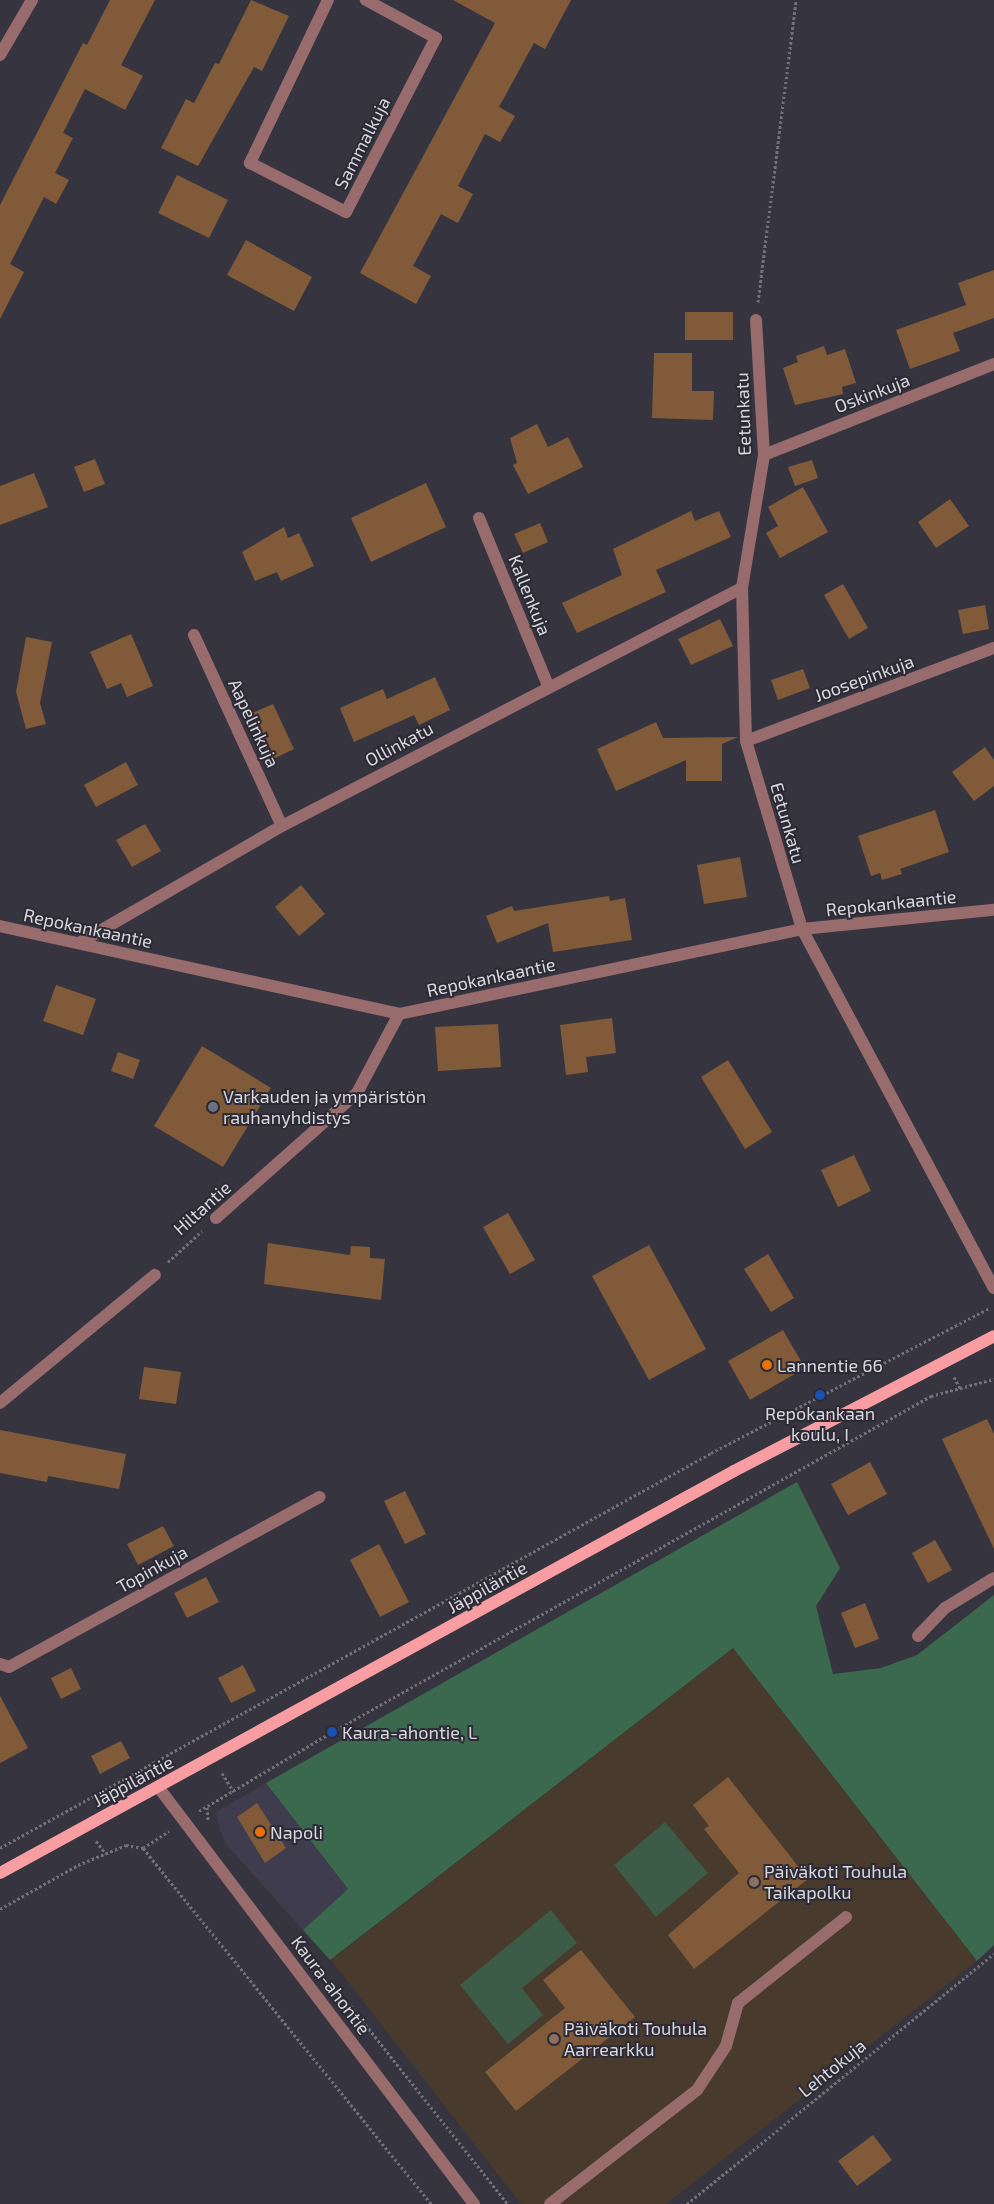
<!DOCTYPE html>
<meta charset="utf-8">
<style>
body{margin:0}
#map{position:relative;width:994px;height:2204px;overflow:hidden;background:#36353f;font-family:"Exo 2",sans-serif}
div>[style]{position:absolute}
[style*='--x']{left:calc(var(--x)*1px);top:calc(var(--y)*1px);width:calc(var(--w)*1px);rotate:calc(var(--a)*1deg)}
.built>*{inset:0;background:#3f3d4d}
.education>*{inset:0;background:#483b2d}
.green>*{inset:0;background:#3c5c48}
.forest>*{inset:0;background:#3b694d}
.building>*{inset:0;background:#805a39}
.path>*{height:3px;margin-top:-1.5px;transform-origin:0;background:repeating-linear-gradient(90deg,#72717a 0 2.5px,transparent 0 5px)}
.minor>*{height:12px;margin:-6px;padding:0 6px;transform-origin:6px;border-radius:6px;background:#986b6d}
.major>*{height:12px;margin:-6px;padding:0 6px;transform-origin:6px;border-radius:6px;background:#f89da2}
.dots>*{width:14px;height:14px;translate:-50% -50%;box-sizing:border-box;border:2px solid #2c2b35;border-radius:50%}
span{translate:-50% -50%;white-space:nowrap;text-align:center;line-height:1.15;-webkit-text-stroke:4px #2c2b35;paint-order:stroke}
.street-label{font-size:18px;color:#d9d8df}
.poi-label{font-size:18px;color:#d9d8df}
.left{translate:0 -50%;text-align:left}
</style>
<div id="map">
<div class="built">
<div style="clip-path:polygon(266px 1783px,348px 1889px,303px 1930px,225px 1843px,218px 1824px,216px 1812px)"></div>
</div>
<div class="education">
<div style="clip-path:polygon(733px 1648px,977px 1961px,666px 2204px,521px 2204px,331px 1960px)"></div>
</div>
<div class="green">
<div style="clip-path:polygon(665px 1822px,708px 1873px,656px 1917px,614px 1865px)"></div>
<div style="clip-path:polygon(551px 1910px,577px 1943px,522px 1988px,543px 2015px,508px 2044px,460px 1985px)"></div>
</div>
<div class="forest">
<div style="clip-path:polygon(797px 1482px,840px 1568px,816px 1606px,833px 1674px,881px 1668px,917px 1655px,994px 1595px,994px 1945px,977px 1961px,733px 1648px,330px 1960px,303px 1930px,348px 1889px,266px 1783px)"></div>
</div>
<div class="building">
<div style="clip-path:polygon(110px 0,155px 0,121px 65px,143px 76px,125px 110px,85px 89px,63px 133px,73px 138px,55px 173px,69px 180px,56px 204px,44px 197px,10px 264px,24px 272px,0 319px,0 205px,83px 43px,87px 45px)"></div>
<div style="clip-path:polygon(251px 0,289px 16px,262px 71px,254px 67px,198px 166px,161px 148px,186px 99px,194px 103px,215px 63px,219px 64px)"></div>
<div style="clip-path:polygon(453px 0,571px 0,545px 49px,534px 43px,499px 107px,515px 116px,500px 142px,485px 134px,458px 186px,473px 194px,458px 223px,441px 214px,413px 266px,431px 276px,416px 304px,360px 273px,495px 23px)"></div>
<div style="clip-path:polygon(177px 175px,228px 200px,209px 238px,158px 213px)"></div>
<div style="clip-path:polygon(246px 240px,312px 277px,294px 311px,227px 275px)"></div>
<div style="clip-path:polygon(994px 270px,994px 318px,953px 333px,960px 351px,910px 369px,896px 330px,966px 305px,958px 283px)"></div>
<div style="clip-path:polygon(685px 312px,733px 312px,733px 340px,685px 340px)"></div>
<div style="clip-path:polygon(824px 346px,827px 355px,845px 349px,856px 383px,842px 387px,843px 394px,795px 405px,783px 368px,798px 362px,796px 356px)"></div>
<div style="clip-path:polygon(654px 353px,692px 353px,692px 391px,714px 391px,713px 420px,652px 418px)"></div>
<div style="clip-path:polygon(537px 424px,548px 447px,568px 437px,583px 467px,528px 494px,513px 465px,517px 463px,510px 438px)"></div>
<div style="clip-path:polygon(95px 459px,105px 484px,84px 492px,74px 467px)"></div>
<div style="clip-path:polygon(812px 460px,818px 478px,795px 486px,788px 467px)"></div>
<div style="clip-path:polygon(34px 473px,48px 507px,0 525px,0 486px)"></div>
<div style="clip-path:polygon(426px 483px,446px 527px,371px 562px,351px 518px)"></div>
<div style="clip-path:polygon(803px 487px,828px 532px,780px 558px,766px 533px,778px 526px,768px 507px)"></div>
<div style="clip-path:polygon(950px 499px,969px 526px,936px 548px,918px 522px)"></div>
<div style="clip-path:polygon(691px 511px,695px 521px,719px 511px,731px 537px,656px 570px,666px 592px,577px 633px,562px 603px,622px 575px,613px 549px)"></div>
<div style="clip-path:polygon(540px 523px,548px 542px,523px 553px,514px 534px)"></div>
<div style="clip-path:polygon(284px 527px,288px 538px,299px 533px,314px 566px,281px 581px,277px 572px,255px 581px,242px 552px)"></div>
<div style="clip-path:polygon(843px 584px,868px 628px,849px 639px,824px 595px)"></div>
<div style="clip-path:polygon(985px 605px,989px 629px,963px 634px,958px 610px)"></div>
<div style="clip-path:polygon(720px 619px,733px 646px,691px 665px,678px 639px)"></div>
<div style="clip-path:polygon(131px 634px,153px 686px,127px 697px,121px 683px,107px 689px,90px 652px)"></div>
<div style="clip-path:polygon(26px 637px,52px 642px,40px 703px,46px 724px,26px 729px,16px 692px)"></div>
<div style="clip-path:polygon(803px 669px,810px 688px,778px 700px,771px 680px)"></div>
<div style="clip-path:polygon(435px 677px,450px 710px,419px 725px,414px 715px,354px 742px,340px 708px,383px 689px,387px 699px)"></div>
<div style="clip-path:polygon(273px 704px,294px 749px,271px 760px,250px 714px)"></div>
<div style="clip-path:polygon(656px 722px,663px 738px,738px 737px,722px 744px,722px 781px,686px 781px,686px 760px,616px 791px,597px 749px)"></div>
<div style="clip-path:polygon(985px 747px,994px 760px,994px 786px,974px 801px,952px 772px)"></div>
<div style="clip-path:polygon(126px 762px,138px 785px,96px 807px,84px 785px)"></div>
<div style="clip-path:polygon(935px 810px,949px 852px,900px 869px,902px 874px,882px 880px,880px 873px,871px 876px,858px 836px)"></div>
<div style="clip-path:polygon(145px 824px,161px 851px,132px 867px,116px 840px)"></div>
<div style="clip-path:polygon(740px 857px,747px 897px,704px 904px,697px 865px)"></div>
<div style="clip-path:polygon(301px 885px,325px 914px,299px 936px,275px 907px)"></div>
<div style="clip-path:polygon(609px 896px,610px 901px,625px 898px,632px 940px,553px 952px,548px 923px,497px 943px,486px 916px,512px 906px,514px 911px)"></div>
<div style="clip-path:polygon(56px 985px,96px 999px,83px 1035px,43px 1021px)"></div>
<div style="clip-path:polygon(612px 1018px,616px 1053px,586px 1057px,588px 1072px,566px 1075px,560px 1025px)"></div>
<div style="clip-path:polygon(498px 1024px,501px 1067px,438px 1071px,435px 1027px)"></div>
<div style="clip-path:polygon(202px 1046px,271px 1088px,223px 1167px,154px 1126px)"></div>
<div style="clip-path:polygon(118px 1052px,140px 1060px,133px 1079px,111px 1071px)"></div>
<div style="clip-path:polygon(728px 1060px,772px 1132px,745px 1149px,701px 1077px)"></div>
<div style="clip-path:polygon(854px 1155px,871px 1191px,838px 1207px,821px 1170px)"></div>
<div style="clip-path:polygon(508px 1213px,535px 1260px,510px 1274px,483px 1227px)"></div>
<div style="clip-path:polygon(268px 1243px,350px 1255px,351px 1246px,370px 1247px,370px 1258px,385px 1259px,381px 1300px,264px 1284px)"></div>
<div style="clip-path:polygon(649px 1245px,706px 1349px,649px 1380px,592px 1276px)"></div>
<div style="clip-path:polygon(768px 1254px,794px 1298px,771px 1312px,744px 1269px)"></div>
<div style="clip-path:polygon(783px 1330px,805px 1368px,750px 1400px,728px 1361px)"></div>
<div style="clip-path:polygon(144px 1367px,181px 1372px,176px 1404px,139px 1399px)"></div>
<div style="clip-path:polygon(987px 1419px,994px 1434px,994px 1549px,942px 1439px)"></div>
<div style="clip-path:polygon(0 1430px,126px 1454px,119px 1489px,48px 1476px,47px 1482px,0 1473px)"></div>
<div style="clip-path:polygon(870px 1462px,887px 1494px,848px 1515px,831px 1484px)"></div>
<div style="clip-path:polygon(405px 1491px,426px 1534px,405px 1544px,384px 1501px)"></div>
<div style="clip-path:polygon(163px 1526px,174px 1546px,138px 1565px,127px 1544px)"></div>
<div style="clip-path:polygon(935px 1540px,952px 1570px,928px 1583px,912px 1553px)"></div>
<div style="clip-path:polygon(379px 1544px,409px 1602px,380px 1617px,350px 1560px)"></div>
<div style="clip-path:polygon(206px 1577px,219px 1602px,187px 1618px,174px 1593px)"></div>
<div style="clip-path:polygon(865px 1603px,879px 1639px,855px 1648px,841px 1613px)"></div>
<div style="clip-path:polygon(243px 1665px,256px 1691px,231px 1703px,218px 1678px)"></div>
<div style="clip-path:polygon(71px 1668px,81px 1689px,61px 1699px,51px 1678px)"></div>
<div style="clip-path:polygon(0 1696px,28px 1748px,0 1763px)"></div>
<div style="clip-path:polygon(121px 1741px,130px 1758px,100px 1774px,91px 1756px)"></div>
<div style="clip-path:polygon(728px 1777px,808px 1879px,694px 1969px,668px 1935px,739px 1873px,704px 1829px,709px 1826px,693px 1805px)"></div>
<div style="clip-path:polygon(257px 1803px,286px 1848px,265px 1863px,237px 1817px)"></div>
<div style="clip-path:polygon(581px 1950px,635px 2017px,516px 2111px,485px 2072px,565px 2008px,543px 1980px)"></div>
<div style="clip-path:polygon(873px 2135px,892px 2160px,857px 2186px,838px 2161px)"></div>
</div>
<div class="path">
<div style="--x:758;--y:302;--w:304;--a:-82.8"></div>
<div style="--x:168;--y:1262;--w:46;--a:-42.4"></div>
<div style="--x:954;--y:1377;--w:13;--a:61"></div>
<div style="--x:222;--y:1773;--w:22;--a:58"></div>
<div style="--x:207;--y:1807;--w:13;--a:86"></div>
<div style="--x:199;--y:1811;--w:155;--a:-30.7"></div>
<div style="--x:332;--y:1732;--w:687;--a:-29.29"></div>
<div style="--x:931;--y:1396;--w:65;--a:-15.1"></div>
<div style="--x:96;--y:1841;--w:16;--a:52"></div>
<div style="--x:0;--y:1848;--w:813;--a:-29.05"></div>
<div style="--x:711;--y:1453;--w:314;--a:-27.5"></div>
<div style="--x:143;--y:1848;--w:458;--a:51"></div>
<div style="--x:0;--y:1909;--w:90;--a:-29.4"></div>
<div style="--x:78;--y:1865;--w:52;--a:-22.6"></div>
<div style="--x:126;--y:1845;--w:17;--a:10"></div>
<div style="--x:143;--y:1848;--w:31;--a:-33"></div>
<div style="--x:350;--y:2005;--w:254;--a:51.6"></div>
<div style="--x:687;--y:2204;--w:396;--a:-39.2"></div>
</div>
<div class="minor">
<div style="--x:328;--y:0;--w:181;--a:115.6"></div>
<div style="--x:250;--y:163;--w:108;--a:27"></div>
<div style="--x:346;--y:212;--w:196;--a:-62.7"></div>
<div style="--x:436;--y:38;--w:80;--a:-151.5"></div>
<div style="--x:0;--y:55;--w:64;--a:-59.8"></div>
<div style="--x:756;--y:320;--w:135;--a:86.6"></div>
<div style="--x:764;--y:455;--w:135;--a:99.4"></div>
<div style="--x:742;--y:588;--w:153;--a:88.5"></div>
<div style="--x:746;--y:741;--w:196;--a:73.4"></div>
<div style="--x:802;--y:929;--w:407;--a:61.9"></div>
<div style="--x:764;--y:455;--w:247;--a:-21.6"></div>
<div style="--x:479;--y:518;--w:181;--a:67.6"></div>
<div style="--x:194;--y:635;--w:210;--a:65.3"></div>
<div style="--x:746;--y:741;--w:265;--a:-20.6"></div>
<div style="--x:0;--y:926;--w:409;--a:12.4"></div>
<div style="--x:399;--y:1014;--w:412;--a:-11.9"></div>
<div style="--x:802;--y:929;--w:193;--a:-5.7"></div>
<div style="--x:79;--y:943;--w:234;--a:-30"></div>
<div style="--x:282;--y:826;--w:518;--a:-27.36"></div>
<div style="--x:216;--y:1218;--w:188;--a:-41.6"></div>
<div style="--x:357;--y:1093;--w:89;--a:-62"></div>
<div style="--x:0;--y:1403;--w:201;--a:-39.6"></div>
<div style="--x:918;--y:1636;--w:39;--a:-46"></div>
<div style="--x:945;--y:1608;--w:57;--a:-31.5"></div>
<div style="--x:0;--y:1664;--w:9;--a:18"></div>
<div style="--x:9;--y:1667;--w:354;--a:-28.7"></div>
<div style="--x:159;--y:1788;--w:522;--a:52.87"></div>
<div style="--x:550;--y:2204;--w:186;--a:-37.8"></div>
<div style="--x:697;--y:2090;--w:53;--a:-56.6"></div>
<div style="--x:726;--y:2046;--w:45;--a:-74.4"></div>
<div style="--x:738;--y:2003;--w:138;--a:-38.5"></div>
</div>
<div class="major">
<div style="--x:0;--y:1873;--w:837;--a:-28.71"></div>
<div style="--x:734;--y:1471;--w:293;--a:-27.4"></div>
</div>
<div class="dots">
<div style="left:213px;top:1107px;background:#6b7280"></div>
<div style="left:767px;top:1365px;background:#e8710a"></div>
<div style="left:820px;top:1395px;background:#1a4fb4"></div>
<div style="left:332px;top:1732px;background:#1a4fb4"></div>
<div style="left:260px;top:1832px;background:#e8710a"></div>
<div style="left:754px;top:1882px;background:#8d6e63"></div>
<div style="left:554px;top:2039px;background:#8d6e63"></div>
</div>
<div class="street-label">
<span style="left:362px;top:143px;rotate:-63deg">Sammalkuja</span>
<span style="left:872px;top:393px;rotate:-21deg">Oskinkuja</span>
<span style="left:743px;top:414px;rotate:-92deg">Eetunkatu</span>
<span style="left:530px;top:595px;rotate:68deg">Kallenkuja</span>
<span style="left:864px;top:678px;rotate:-20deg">Joosepinkuja</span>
<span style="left:254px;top:723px;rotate:65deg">Aapelinkuja</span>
<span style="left:399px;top:744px;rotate:-28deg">Ollinkatu</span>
<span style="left:788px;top:823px;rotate:74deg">Eetunkatu</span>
<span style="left:891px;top:903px;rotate:-6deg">Repokankaantie</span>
<span style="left:88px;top:928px;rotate:12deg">Repokankaantie</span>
<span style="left:491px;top:977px;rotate:-12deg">Repokankaantie</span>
<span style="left:202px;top:1208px;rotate:-42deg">Hiltantie</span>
<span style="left:152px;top:1569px;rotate:-29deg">Topinkuja</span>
<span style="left:487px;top:1587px;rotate:-29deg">Jäppiläntie</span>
<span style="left:133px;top:1781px;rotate:-28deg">Jäppiläntie</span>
<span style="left:331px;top:1985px;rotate:53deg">Kaura-ahontie</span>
<span style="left:832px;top:2068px;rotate:-39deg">Lehtokuja</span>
</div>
<div class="poi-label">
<span class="left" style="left:223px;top:1107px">Varkauden ja ympäristön<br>rauhanyhdistys</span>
<span class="left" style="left:777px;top:1365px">Lannentie 66</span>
<span style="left:820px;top:1424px">Repokankaan<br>koulu, I</span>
<span class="left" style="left:342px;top:1732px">Kaura-ahontie, L</span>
<span class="left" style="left:270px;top:1832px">Napoli</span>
<span class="left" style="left:764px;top:1882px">Päiväkoti Touhula<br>Taikapolku</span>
<span class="left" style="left:564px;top:2039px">Päiväkoti Touhula<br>Aarrearkku</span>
</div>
</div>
